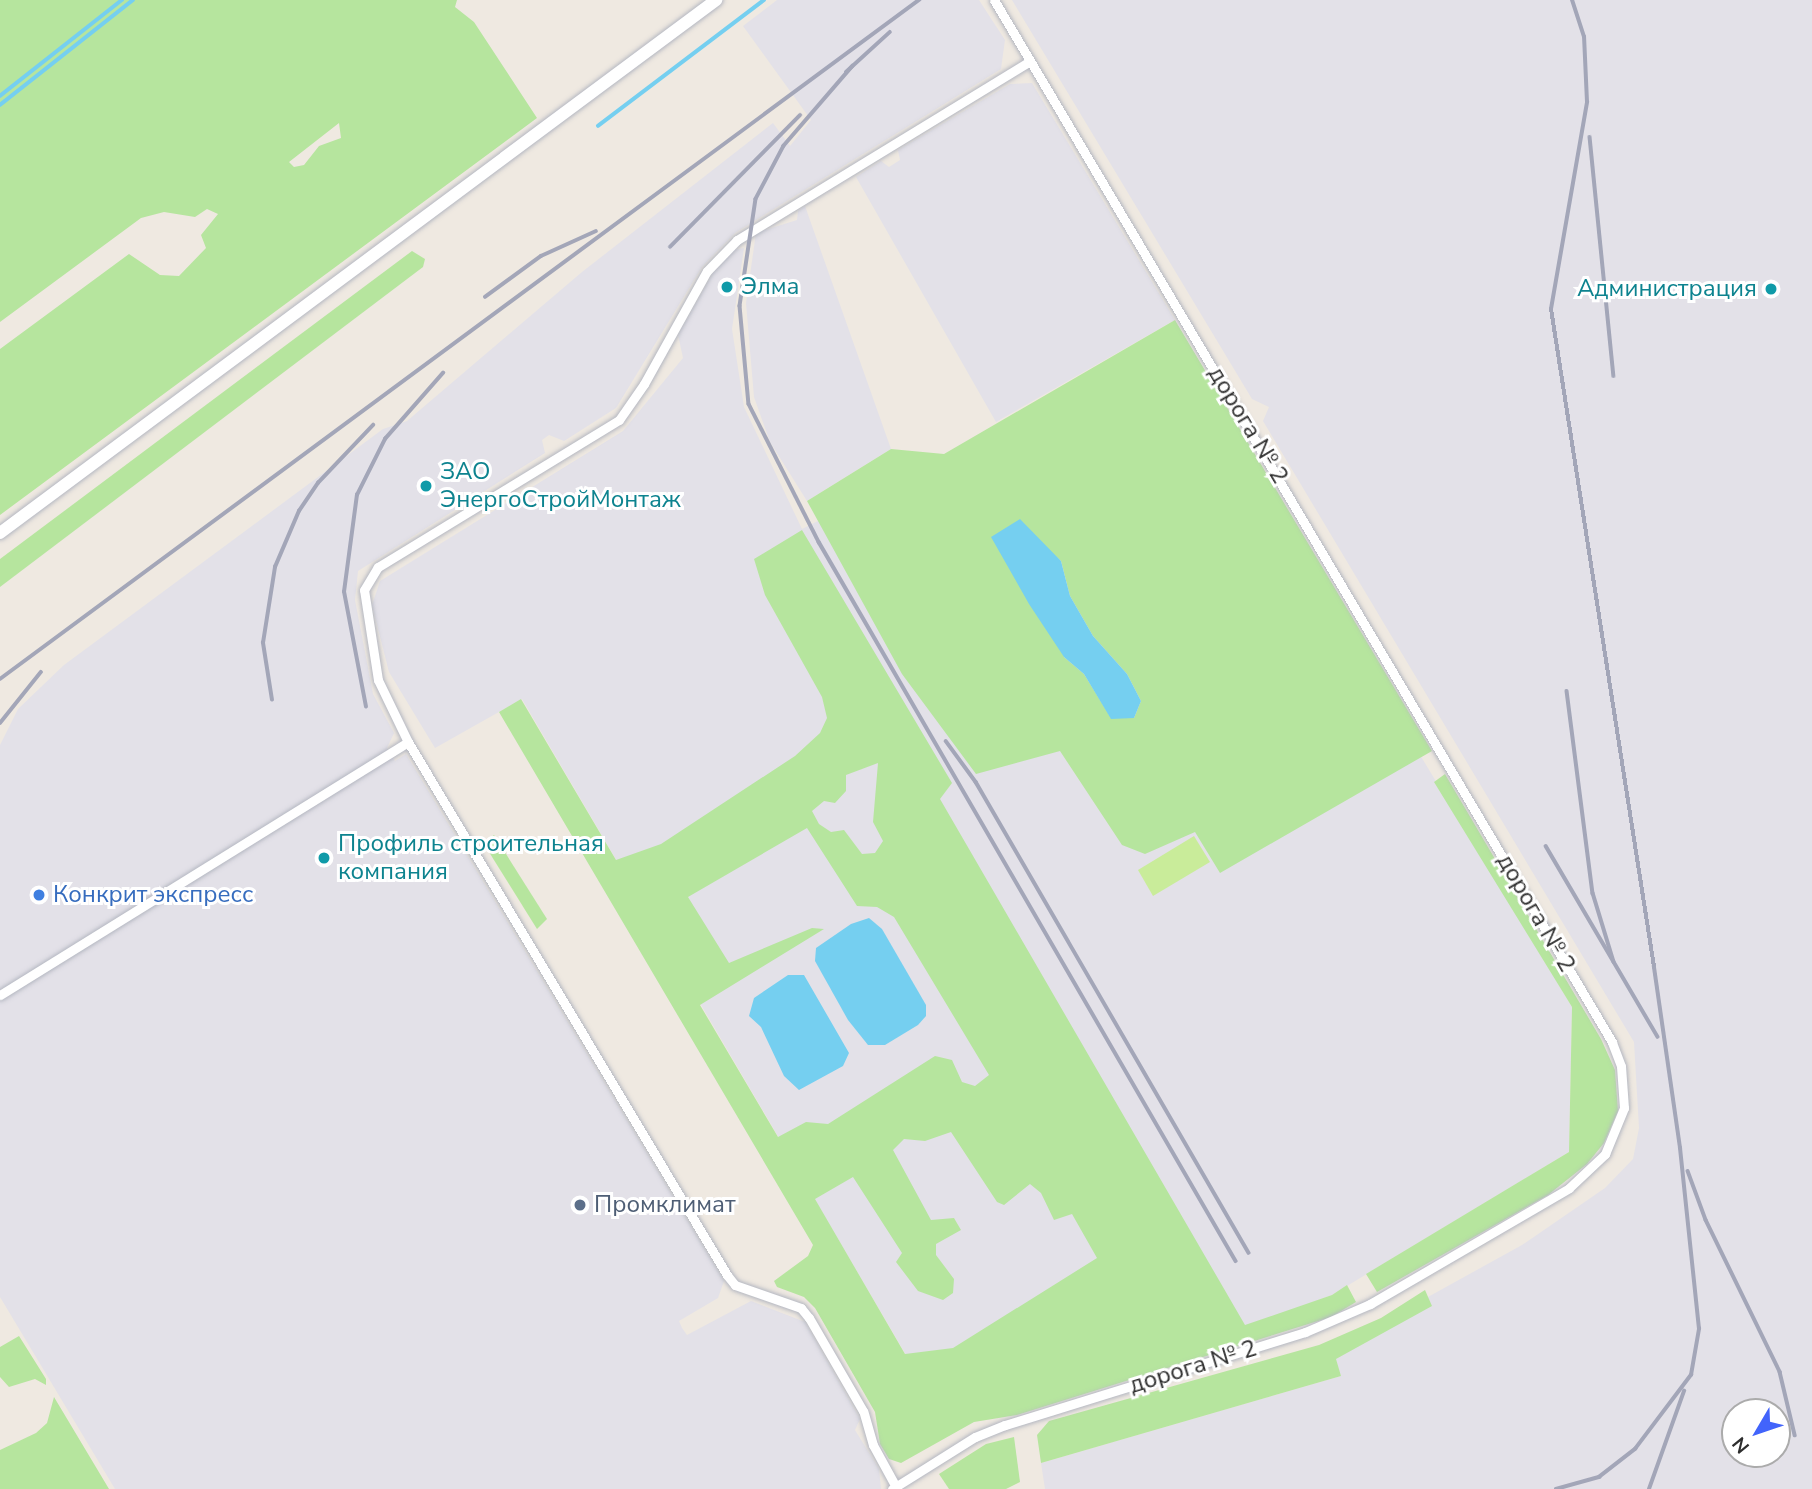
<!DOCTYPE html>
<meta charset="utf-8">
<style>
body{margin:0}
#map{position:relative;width:1812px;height:1489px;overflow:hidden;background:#efe9e1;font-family:"Nunito Sans",sans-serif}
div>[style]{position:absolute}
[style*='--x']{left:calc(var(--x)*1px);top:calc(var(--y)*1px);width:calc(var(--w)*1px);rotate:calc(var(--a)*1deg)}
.industrial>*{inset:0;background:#e3e1e8}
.green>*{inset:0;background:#b6e59e}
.pitch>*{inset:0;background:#c9ec9a}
.water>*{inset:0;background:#75cff0}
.stream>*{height:3.5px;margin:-1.75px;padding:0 1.75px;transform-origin:1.75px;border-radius:1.75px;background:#75cff0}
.roads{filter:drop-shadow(0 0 2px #b4b7c1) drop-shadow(0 0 2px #b4b7c1)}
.minor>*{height:9px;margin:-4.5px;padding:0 4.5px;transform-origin:4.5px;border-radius:4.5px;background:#fff}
.secondary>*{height:12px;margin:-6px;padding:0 6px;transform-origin:6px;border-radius:6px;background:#fff}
.rail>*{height:3.5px;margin:-1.75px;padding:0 1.75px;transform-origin:1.75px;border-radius:1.75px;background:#a3a6b8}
.dots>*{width:19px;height:19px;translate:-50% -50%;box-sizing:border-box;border:4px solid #fff;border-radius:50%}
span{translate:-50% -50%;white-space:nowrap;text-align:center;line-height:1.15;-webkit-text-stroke:6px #fff;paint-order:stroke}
.culture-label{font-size:24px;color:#0d838f}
.left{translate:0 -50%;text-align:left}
.right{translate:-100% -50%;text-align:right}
.street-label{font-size:24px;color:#2e2e2e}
.shop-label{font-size:24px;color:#366cbe}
.service-label{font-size:24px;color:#4e5e75}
.north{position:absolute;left:1721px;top:1398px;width:70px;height:70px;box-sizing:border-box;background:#fff;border:2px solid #ababab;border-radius:50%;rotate:231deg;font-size:19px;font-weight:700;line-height:28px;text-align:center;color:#2e2e2e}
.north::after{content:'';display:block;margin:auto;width:24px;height:32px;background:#4264fb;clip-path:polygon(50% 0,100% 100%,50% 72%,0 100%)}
</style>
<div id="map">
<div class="industrial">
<div style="clip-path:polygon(777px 0,979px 0,1005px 40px,1001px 69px,735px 233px,702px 267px,616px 408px,564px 441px,549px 435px,542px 440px,545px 453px,358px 571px,355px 600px,373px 694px,394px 733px,387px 748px,395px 761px,406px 754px,724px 1281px,718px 1298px,679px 1321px,682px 1328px,687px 1335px,751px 1301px,805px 1322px,860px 1419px,855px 1430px,879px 1469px,881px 1489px,115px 1489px,0 1297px,0 745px,18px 709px,64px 665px,383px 429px,407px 421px,582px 272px,773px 123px,790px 146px,811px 120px,743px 26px)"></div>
<div style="clip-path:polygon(evenodd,1012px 0,1812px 0,1812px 1489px,1045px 1489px,1041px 1463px,1341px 1376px,1332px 1350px,1522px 1245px,1605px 1188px,1633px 1159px,1639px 1128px,1634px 1042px,1263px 421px,1269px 407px,1252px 399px,1012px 0,1735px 1412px,1777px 1412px,1777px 1454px,1735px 1454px,1735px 1412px)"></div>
<div style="clip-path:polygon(1032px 83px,1175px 320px,996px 422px,856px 177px,881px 161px,889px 167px,900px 160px,898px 150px,1010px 84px)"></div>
<div style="clip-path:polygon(805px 206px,891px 449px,807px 501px,770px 442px,754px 397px,746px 303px,756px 233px,797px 220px,798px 211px)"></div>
<div style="clip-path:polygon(744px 248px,732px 329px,744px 407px,802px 529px,818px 521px,1361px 657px,1572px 1007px,1569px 1152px,1332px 1295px,1110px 1379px,1099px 1359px,951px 1432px,522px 699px,435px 748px,389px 672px,372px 605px,380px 581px,623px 431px,683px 358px,678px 335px,713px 273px,734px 250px)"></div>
</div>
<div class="green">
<div style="clip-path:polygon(evenodd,0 0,457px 0,455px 7px,474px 22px,537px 118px,0 515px,0 349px,129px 254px,160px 275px,179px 276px,206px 248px,201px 235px,218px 214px,207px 209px,195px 217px,164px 212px,141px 218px,0 322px,0 0,339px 123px,341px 138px,319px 146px,304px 165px,294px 167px,289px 162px,339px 123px)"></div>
<div style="clip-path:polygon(412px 251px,425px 259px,423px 267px,0 587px,0 559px)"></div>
<div style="clip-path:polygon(evenodd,1175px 320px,1432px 751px,1220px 873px,1195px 832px,1145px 854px,1122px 845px,1060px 751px,976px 774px,902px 674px,807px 501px,891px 449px,944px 454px,1175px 320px,1045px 547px,1061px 561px,1070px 596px,1093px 636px,1127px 674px,1141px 701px,1134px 718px,1111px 718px,1084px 674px,1064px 657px,1045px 547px)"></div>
<div style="clip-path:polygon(evenodd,802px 530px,952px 783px,940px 799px,1245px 1325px,1332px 1295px,1347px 1285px,1356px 1302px,1331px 1317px,1017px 1415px,974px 1422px,901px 1463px,889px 1459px,880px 1444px,875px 1412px,815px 1308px,804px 1297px,777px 1287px,774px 1281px,808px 1256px,813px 1245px,499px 712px,521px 699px,616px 860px,661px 844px,795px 756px,820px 733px,827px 718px,822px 697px,765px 595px,754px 559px,802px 530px,878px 763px,873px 822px,883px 841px,875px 853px,862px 854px,844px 830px,831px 832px,819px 824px,812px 811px,824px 801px,835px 803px,846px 791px,846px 775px,878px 763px,802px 530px,807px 828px,857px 906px,877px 907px,894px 917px,989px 1075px,975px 1086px,962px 1082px,952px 1060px,935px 1056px,828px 1124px,806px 1122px,778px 1137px,700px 1005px,824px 929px,812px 928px,729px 963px,688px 897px,807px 828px,802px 530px,951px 1132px,997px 1202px,1004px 1205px,1030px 1184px,1041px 1193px,1054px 1220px,1072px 1214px,1097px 1258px,953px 1348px,905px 1354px,815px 1199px,853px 1177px,902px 1253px,896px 1262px,918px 1291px,943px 1300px,953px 1293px,954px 1279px,936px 1255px,936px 1244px,961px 1230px,954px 1218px,931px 1220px,893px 1150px,904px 1139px,925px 1141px,951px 1132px)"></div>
<div style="clip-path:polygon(1445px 774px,1601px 1039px,1615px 1070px,1618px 1111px,1604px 1143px,1587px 1164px,1548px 1195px,1377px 1292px,1366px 1274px,1569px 1152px,1572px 1007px,1434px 782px)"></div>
<div style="clip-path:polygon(494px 835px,547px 919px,537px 929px,484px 844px)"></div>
<div style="clip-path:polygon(1425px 1290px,1432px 1306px,1336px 1359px,1341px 1376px,1041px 1463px,1037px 1435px,1049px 1421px,1319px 1345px,1381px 1318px)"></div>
<div style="clip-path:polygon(19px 1336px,46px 1379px,46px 1385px,35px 1379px,9px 1387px,0 1377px,0 1347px)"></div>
<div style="clip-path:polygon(54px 1397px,109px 1489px,0 1489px,0 1450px,36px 1433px,47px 1423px)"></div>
<div style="clip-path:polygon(1014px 1437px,1020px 1482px,1006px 1489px,949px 1489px,939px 1474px,986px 1444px)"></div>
</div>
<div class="pitch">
<div style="clip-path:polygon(1194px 836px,1210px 862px,1153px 896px,1138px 870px)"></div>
</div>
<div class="water">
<div style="clip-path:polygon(1020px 519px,1061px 561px,1070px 596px,1093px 636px,1127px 674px,1141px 701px,1134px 718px,1111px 719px,1084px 674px,1064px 657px,1029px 604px,991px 537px)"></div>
<div style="clip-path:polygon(869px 918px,882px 929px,926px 1005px,926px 1016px,918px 1025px,885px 1045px,868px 1045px,848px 1020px,815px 961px,816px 948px,851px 924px)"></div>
<div style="clip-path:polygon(788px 975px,804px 975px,849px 1053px,843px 1066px,799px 1090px,784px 1076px,761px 1027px,749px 1016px,754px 998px)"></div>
</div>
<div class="stream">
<div style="--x:0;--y:96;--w:155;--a:-38.2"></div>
<div style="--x:0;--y:105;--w:169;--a:-38.3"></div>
<div style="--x:598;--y:126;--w:208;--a:-37.2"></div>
</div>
<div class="roads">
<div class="minor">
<div style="--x:0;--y:995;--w:480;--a:-31.8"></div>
<div style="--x:896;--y:1487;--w:48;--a:-118.7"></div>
<div style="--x:873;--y:1445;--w:35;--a:-106"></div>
<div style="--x:863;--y:1411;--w:108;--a:-120.1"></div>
<div style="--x:809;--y:1318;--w:13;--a:-129"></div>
<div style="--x:801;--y:1308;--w:70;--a:-160.8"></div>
<div style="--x:735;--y:1285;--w:13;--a:-129"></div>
<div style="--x:727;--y:1275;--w:621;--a:-120.9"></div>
<div style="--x:408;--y:742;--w:69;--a:-115.8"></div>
<div style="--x:378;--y:680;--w:91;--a:-98.8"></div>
<div style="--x:364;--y:590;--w:27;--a:-59"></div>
<div style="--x:378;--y:567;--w:282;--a:-31.4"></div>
<div style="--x:619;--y:420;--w:44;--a:-55.2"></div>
<div style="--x:644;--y:384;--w:129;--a:-60.9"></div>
<div style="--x:707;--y:271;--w:43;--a:-45.9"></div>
<div style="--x:737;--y:240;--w:343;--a:-31.4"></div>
<div style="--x:892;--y:1489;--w:98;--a:-32.1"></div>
<div style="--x:975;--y:1437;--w:32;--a:-22"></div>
<div style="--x:1005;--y:1425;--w:314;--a:-17.2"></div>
<div style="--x:1305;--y:1332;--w:71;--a:-23.3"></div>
<div style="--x:1370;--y:1304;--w:230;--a:-30.2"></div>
<div style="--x:1569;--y:1188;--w:50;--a:-43.4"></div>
<div style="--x:1605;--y:1154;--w:50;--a:-67.6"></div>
<div style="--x:1624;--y:1108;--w:42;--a:-94.1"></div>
<div style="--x:1621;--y:1066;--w:26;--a:-111"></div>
<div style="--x:1612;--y:1042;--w:1211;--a:-120.67"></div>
</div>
<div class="secondary">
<div style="--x:0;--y:533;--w:893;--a:-36.66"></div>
</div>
</div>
<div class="rail">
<div style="--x:853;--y:66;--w:106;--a:130.8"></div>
<div style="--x:784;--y:146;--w:60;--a:117.8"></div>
<div style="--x:756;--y:199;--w:108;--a:98.5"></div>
<div style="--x:740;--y:306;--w:98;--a:84.8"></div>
<div style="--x:749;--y:404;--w:155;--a:63.1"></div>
<div style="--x:819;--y:542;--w:831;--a:59.89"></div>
<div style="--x:846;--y:72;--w:59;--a:-42.3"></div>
<div style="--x:1590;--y:137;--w:240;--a:84.3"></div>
<div style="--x:670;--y:247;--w:185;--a:-45.4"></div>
<div style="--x:485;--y:297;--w:69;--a:-36.2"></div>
<div style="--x:541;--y:256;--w:60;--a:-24.4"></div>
<div style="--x:0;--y:679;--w:1143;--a:-36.46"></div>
<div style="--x:1567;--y:691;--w:204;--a:82.7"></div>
<div style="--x:1593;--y:893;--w:72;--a:73.1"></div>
<div style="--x:272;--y:700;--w:58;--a:-99"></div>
<div style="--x:263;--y:643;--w:77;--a:-81"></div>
<div style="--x:275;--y:567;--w:61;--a:-66.8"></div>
<div style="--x:299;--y:511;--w:34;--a:-56"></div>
<div style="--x:318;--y:483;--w:80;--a:-46.5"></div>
<div style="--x:366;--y:707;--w:117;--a:-100.8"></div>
<div style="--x:344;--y:592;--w:98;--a:-82.4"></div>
<div style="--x:357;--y:495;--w:63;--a:-63.4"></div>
<div style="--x:385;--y:439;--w:88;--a:-48.7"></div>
<div style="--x:0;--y:723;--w:65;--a:-51.2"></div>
<div style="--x:946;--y:741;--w:51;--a:53.8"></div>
<div style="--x:976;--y:782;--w:544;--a:59.9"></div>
<div style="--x:1546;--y:846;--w:221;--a:59.6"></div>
<div style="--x:1688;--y:1171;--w:52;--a:69.8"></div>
<div style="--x:1706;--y:1220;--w:169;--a:64"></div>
<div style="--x:1780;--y:1372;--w:65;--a:76.6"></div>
<div style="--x:1556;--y:1489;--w:45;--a:-15.6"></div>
<div style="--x:1599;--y:1477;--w:46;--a:-37.9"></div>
<div style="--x:1635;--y:1449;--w:93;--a:-52.9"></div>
<div style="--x:1691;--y:1375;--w:47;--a:-80.1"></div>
<div style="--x:1699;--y:1329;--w:182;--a:-96"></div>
<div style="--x:1680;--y:1148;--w:183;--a:-98.2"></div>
<div style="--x:1654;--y:967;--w:666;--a:-98.9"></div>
<div style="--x:1551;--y:309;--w:210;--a:-80.1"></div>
<div style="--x:1587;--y:102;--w:65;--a:-92.6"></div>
<div style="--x:1584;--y:37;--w:39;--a:-108"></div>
<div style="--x:1649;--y:1489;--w:104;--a:-70.3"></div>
</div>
<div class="dots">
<div style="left:727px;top:287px;background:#0f9aa8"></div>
<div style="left:1771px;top:289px;background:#0f9aa8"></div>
<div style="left:426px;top:486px;background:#0f9aa8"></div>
<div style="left:324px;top:858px;background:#0f9aa8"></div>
<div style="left:39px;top:895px;background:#3f7fe0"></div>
<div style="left:580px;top:1205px;background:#5c6f8a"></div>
</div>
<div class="culture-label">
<span class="left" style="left:741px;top:287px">Элма</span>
<span class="right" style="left:1757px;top:289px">Администрация</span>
<span class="left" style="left:440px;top:486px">ЗАО<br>ЭнергоСтройМонтаж</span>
<span class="left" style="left:338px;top:858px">Профиль строительная<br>компания</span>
</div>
<div class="street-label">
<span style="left:1248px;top:425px;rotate:59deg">дорога № 2</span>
<span style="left:1536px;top:913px;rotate:60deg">дорога № 2</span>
<span style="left:1193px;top:1367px;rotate:-17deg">дорога № 2</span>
</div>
<div class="shop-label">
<span class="left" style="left:53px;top:895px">Конкрит экспресс</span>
</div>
<div class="service-label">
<span class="left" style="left:594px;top:1205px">Промклимат</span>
</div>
<div class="north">N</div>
</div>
